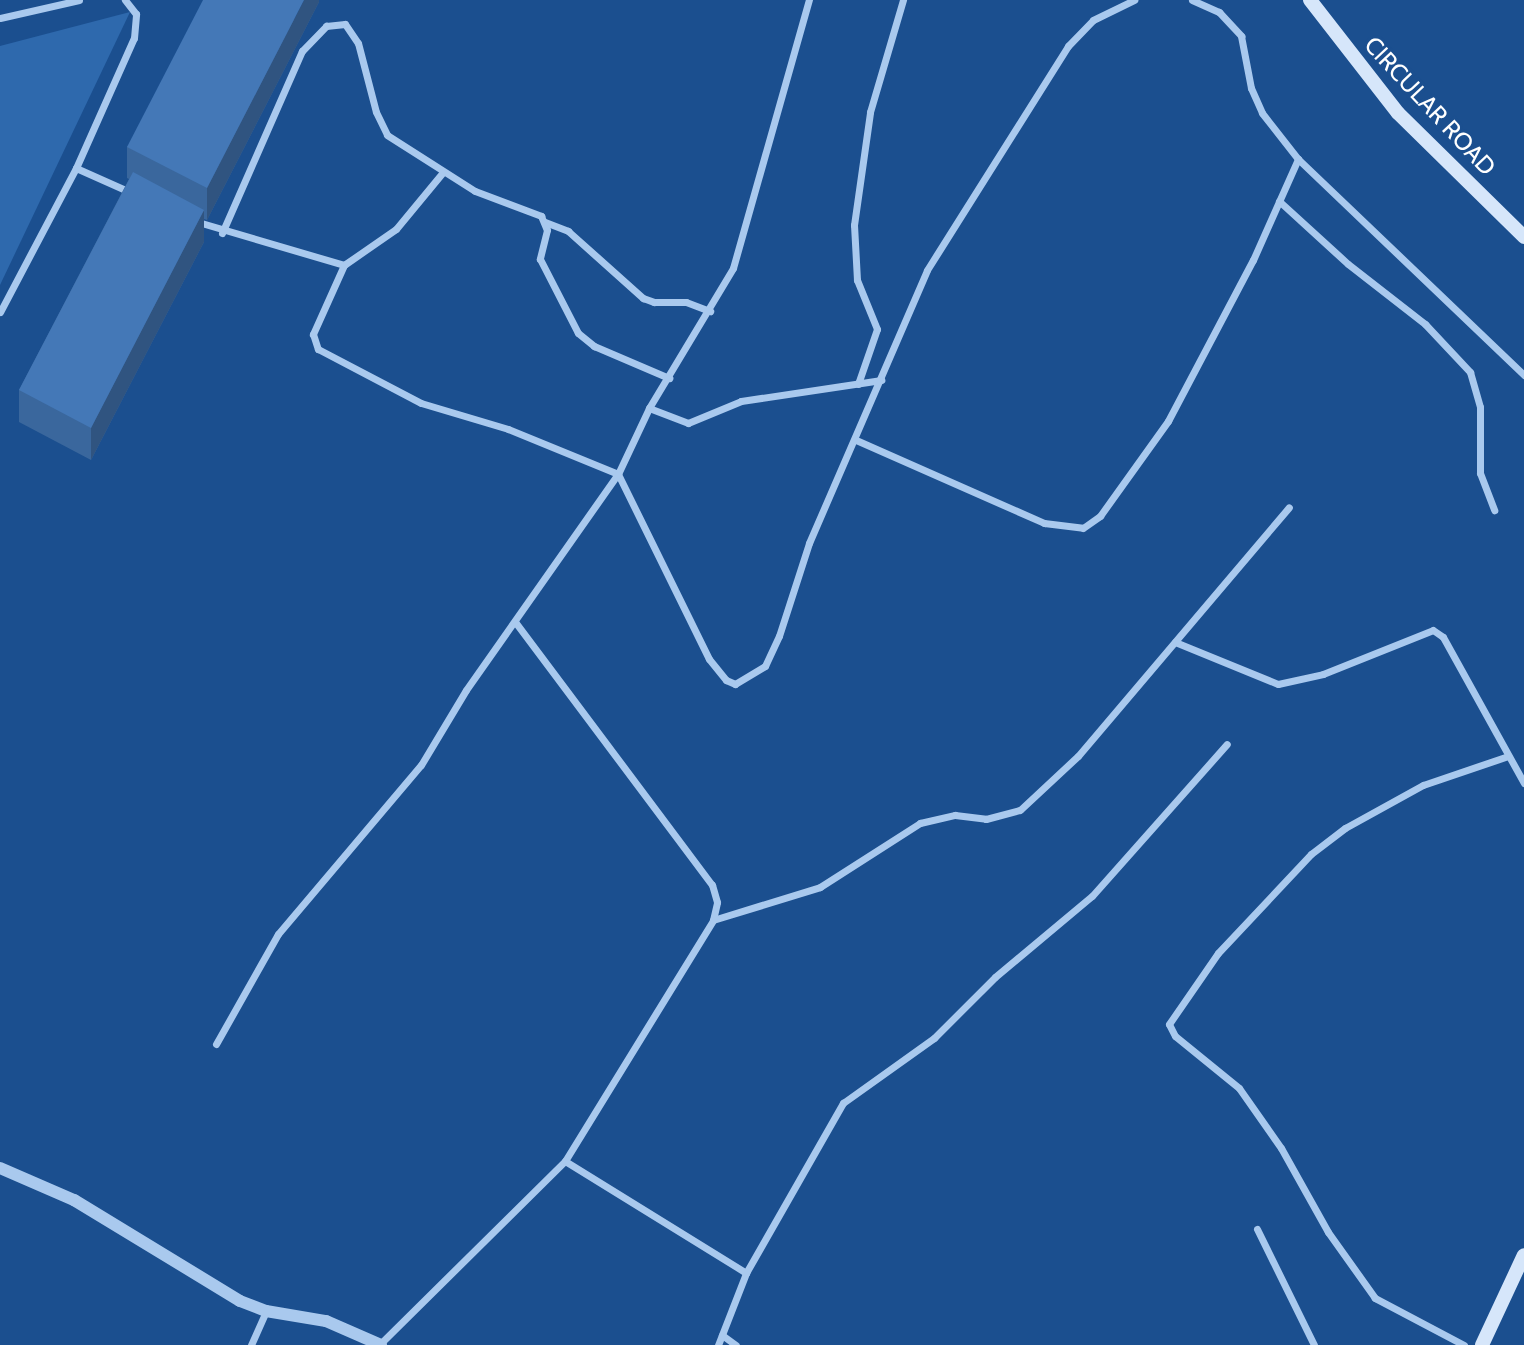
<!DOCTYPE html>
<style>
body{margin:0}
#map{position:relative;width:1524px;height:1345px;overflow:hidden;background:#1b4f8f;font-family:Cabin,sans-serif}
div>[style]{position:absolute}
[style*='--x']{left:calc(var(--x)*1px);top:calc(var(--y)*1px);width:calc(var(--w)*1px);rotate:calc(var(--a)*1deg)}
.green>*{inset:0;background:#2e69ad}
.minor>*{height:7px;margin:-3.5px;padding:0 3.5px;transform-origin:3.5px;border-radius:3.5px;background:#a9c9ee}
.tertiary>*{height:12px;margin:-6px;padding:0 6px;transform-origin:6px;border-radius:6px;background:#a9c9ee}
.secondary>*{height:14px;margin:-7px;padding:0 7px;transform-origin:7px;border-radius:7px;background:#d6e6fa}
.wall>*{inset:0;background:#3a679d}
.shaded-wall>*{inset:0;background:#305480}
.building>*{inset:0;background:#4478b7}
span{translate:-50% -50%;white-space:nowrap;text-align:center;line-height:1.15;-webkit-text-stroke:6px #1b4f8f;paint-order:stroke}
.street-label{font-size:24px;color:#fff}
</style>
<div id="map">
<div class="green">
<div style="clip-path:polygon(130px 12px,0 285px,0 46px)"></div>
</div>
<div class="minor">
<div style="--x:1192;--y:0;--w:30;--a:24"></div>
<div style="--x:1219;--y:12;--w:33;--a:47"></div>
<div style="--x:1241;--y:36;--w:53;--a:79.1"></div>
<div style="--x:1251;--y:88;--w:27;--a:66"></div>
<div style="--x:1262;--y:113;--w:58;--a:52"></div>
<div style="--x:1298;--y:159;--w:313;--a:43.7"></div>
<div style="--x:0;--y:18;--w:81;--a:-12.8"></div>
<div style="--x:76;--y:168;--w:59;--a:24"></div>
<div style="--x:1279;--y:201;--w:93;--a:42.4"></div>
<div style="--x:1348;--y:264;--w:98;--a:37.9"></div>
<div style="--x:1425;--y:324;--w:66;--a:46.8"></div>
<div style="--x:1470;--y:372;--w:36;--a:74"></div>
<div style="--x:1480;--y:407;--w:66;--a:90"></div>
<div style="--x:1480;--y:473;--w:40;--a:69"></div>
<div style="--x:198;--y:222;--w:152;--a:16.4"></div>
<div style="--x:344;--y:265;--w:63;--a:-34.7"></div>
<div style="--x:396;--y:229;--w:74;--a:-50.5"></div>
<div style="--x:545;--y:222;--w:25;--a:21"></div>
<div style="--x:568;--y:231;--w:101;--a:41.8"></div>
<div style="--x:643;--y:298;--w:12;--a:20"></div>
<div style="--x:654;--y:302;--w:32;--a:0"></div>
<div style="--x:686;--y:302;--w:26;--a:21"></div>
<div style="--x:222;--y:233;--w:199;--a:-66.3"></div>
<div style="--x:302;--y:51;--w:35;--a:-46"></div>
<div style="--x:326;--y:26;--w:19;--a:-6"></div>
<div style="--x:345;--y:24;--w:23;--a:56"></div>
<div style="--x:358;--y:43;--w:71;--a:75.4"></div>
<div style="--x:376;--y:112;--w:25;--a:64"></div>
<div style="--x:387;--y:135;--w:104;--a:32.5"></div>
<div style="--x:475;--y:191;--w:71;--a:20.7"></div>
<div style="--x:541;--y:216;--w:15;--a:67"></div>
<div style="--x:547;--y:230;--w:30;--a:104"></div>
<div style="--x:540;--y:259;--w:83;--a:62.8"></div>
<div style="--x:578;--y:333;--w:21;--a:39"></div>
<div style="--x:594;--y:346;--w:82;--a:23.1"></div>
<div style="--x:344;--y:265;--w:76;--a:114.2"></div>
<div style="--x:313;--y:334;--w:16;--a:72"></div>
<div style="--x:318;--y:349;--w:116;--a:27.7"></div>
<div style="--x:421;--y:403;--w:91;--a:16.6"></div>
<div style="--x:508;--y:429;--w:119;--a:22.2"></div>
<div style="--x:618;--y:474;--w:206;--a:63.8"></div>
<div style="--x:709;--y:659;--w:27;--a:51"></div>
<div style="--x:726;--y:680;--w:10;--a:24"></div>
<div style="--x:735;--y:684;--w:35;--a:-31"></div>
<div style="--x:765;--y:666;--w:33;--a:-65"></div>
<div style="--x:779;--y:636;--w:98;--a:-72.1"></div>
<div style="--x:809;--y:543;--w:297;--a:-66.6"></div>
<div style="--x:927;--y:270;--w:265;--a:-57.8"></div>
<div style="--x:1068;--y:46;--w:36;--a:-46"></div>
<div style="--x:1093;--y:20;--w:46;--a:-26"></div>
<div style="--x:0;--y:312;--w:163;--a:-62.2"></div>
<div style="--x:76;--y:168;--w:142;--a:-66"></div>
<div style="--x:134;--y:38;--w:24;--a:-85"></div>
<div style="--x:136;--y:14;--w:18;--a:-128"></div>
<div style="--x:858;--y:384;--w:58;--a:-70.9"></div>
<div style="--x:877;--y:329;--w:53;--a:-112.2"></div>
<div style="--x:857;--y:280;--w:55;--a:-93.1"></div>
<div style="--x:854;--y:225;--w:114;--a:-81.9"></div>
<div style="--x:870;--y:112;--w:117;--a:-73.6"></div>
<div style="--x:649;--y:408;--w:42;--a:21"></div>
<div style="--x:688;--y:423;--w:57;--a:-22.5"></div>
<div style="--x:741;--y:401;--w:142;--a:-8.5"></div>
<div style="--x:856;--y:440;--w:206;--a:23.8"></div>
<div style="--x:1044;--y:523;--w:39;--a:7"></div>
<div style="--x:1083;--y:528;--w:21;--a:-35"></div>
<div style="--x:1100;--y:516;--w:117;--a:-54.4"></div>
<div style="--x:1168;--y:421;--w:182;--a:-62.2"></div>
<div style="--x:1253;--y:260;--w:111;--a:-66"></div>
<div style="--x:1175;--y:642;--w:111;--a:22.2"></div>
<div style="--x:1278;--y:684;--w:46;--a:-12.5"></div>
<div style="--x:1323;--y:674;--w:118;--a:-21.8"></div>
<div style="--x:1433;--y:630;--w:12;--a:35"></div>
<div style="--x:1443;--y:637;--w:167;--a:61"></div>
<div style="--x:713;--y:920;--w:112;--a:-17.1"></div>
<div style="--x:820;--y:887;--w:119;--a:-32.6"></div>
<div style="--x:920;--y:823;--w:36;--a:-13"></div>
<div style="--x:955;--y:815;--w:31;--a:7"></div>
<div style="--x:986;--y:819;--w:35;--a:-15"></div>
<div style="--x:1020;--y:810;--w:79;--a:-43"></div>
<div style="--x:1078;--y:756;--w:326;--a:-49.7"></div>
<div style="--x:216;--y:1044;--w:126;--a:-60.6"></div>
<div style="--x:278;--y:934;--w:221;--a:-49.8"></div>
<div style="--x:421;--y:765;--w:87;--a:-59"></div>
<div style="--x:466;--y:690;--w:264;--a:-54.9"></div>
<div style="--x:618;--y:474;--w:73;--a:-64.8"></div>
<div style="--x:649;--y:408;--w:163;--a:-59"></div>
<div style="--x:733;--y:268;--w:279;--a:-74.2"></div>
<div style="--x:565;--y:1161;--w:213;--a:31.7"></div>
<div style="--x:1257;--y:1229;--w:129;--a:63.8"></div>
<div style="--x:722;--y:1335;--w:17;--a:36"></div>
<div style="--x:380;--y:1344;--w:260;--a:-44.7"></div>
<div style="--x:565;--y:1161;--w:283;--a:-58.4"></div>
<div style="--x:713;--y:920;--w:18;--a:-77"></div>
<div style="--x:717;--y:902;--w:18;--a:-106"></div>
<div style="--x:712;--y:885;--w:329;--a:-126.8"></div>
<div style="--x:251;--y:1345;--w:37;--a:-66"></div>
<div style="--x:718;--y:1345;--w:77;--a:-68.7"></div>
<div style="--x:746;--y:1273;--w:196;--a:-60.3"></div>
<div style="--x:843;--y:1103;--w:112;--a:-35.5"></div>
<div style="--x:934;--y:1038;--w:86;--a:-45"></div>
<div style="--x:995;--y:977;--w:126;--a:-39.9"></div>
<div style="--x:1092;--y:896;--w:203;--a:-48.4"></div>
<div style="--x:1464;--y:1345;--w:101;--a:-152.2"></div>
<div style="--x:1375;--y:1298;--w:81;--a:-125.5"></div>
<div style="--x:1328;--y:1232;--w:96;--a:-119.2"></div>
<div style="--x:1281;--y:1148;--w:73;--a:-125"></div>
<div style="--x:1239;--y:1088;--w:82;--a:-140.9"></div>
<div style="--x:1175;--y:1036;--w:13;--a:-117"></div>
<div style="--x:1169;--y:1024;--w:86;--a:-55.4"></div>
<div style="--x:1218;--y:953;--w:136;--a:-46.8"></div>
<div style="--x:1311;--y:854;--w:43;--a:-37.4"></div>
<div style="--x:1345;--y:828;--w:89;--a:-28.9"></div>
<div style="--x:1423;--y:785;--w:90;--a:-18.8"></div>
</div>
<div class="tertiary">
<div style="--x:0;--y:1168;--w:81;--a:23.4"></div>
<div style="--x:74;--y:1200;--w:194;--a:31.3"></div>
<div style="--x:240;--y:1301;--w:28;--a:21"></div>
<div style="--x:266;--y:1311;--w:61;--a:9.5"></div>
<div style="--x:326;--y:1321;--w:60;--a:23.6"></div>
</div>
<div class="secondary">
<div style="--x:1310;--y:0;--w:143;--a:52.1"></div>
<div style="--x:1398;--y:113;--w:177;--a:44.5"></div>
<div style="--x:1482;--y:1345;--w:99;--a:-65"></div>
</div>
<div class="wall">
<div style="clip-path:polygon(319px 0,319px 2px,207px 220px,204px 219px,204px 242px,91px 460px,19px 422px,19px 390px,129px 179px,127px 178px,127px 147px)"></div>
</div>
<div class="shaded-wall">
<div style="clip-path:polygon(304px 0,319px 0,319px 2px,207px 220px,207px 188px)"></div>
<div style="clip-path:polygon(204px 210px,204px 242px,91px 460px,91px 428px)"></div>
</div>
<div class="building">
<div style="clip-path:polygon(203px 0,304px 0,207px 188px,127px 147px)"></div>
<div style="clip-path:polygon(133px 172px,204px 210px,91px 428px,19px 390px)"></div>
</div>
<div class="street-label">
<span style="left:1430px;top:106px;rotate:47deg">CIRCULAR ROAD</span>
</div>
</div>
